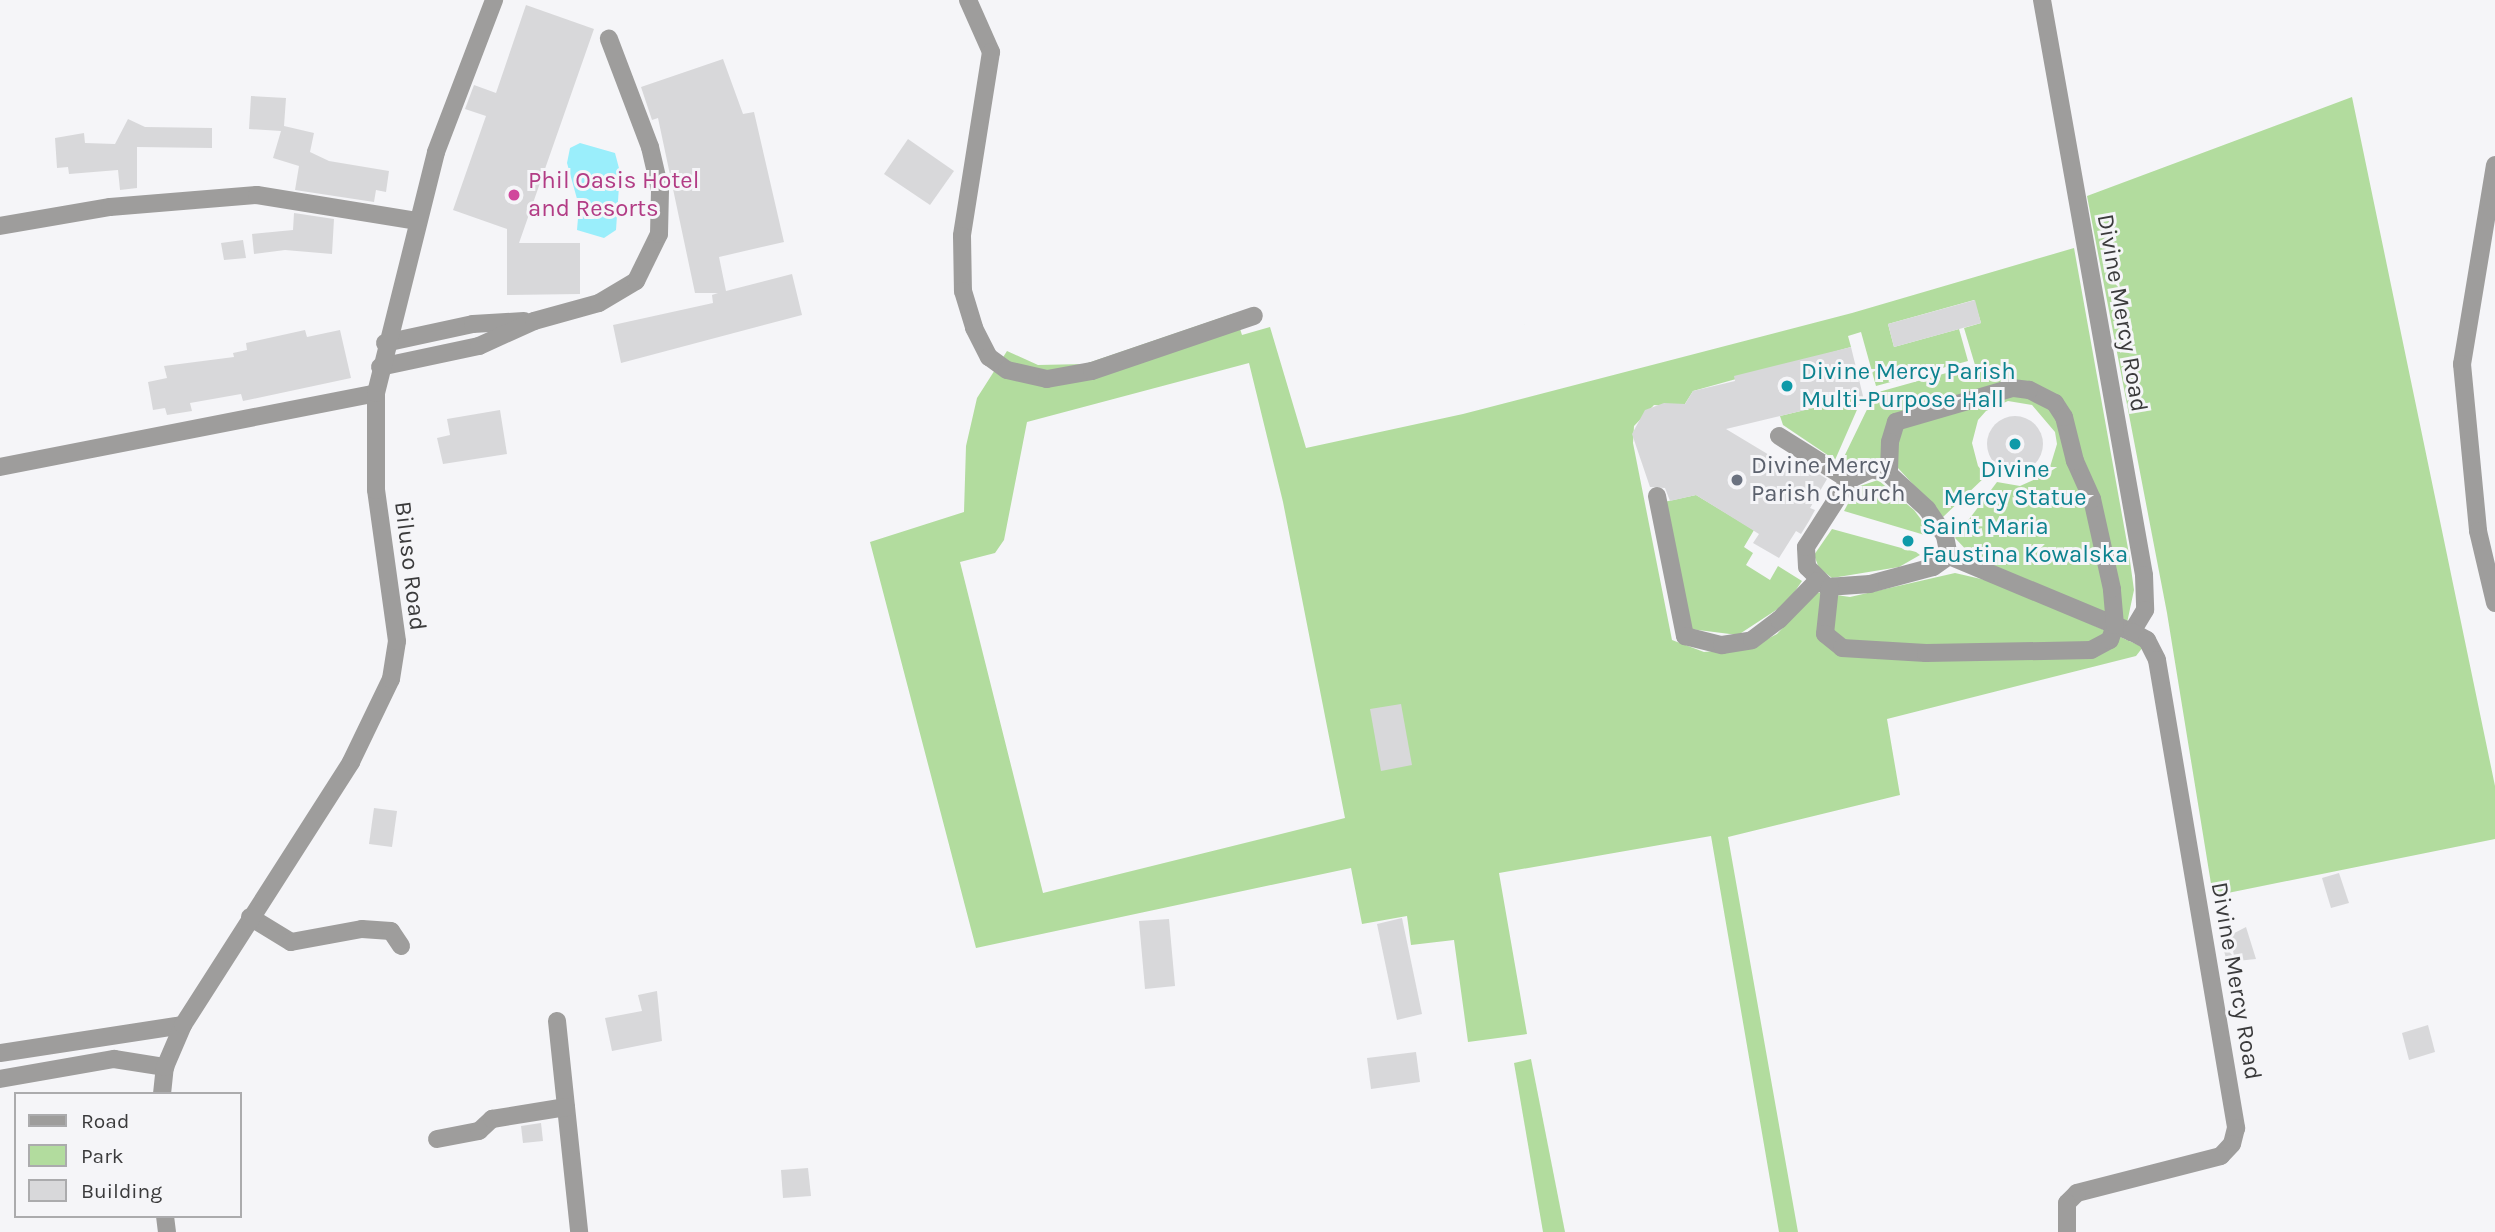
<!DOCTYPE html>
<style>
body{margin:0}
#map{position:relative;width:2495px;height:1232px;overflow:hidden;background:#f5f5f8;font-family:Karla,sans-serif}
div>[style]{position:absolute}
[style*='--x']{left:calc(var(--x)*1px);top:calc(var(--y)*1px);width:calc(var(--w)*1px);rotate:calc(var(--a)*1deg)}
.green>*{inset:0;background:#b2dc9e}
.water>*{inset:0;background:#9aeefb}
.building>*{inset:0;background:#d8d8da}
.round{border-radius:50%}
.minor>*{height:18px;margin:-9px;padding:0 9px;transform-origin:9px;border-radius:9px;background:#9e9d9c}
.dots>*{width:19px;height:19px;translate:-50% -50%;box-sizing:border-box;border:4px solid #f5f5f8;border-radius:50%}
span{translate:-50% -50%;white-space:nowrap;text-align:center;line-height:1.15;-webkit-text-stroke:6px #f5f5f8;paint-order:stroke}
.hotel-label{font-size:24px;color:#b23c85}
.left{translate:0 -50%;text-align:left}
.street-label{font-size:24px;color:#3b3b3c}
.culture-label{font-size:24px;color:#0d838f}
.worship-label{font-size:24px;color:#5b616d}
.legend{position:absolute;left:14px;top:1092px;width:228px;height:126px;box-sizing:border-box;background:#f5f5f8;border:2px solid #ababad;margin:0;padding:9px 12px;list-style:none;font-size:21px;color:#3b3b3c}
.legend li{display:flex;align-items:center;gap:14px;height:35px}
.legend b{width:35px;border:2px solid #ababad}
</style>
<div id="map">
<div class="green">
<div style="clip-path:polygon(2352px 97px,2495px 786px,2495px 839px,2213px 896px,2167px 613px,2087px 196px)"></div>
<div style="clip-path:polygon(evenodd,2074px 248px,2129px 554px,2134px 590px,2127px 623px,1973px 557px,1955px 538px,1997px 482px,2020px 486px,2042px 476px,2050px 467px,2057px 444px,2055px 432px,2032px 405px,2008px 401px,1986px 411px,1978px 420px,1972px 443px,1978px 466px,1986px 476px,1943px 517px,1898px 468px,1871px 461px,1850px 468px,1841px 463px,1875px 393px,1975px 365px,1964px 328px,1981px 323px,1974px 300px,1888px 324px,1894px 347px,1959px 329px,1968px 361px,1876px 386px,1861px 332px,1848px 336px,1851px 347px,1693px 391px,1683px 407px,1654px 405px,1634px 426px,1633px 443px,1672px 640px,1704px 652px,1750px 648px,1777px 634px,1815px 592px,1850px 597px,1955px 573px,1994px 582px,2143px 647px,2136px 656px,1887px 719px,1900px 795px,1728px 837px,1798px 1232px,1779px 1232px,1711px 836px,1499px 873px,1527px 1034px,1468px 1042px,1454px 940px,1411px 945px,1407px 916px,1362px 924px,1351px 868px,976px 948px,870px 542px,964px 512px,966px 446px,977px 398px,1007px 351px,1038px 365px,1085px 364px,1235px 313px,1242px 335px,1270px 327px,1306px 448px,1463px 414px,1852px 313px,2074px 248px,1249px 363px,1283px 502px,1345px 818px,1043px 893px,960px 562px,995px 553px,1004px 540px,1027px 422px,1249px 363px)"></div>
<div style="clip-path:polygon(1863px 396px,1835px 460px,1783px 425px,1780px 416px)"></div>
<div style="clip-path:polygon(1878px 480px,1914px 510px,1929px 530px,1928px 536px,1844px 511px,1857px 487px)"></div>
<div style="clip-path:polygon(1696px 495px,1754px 530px,1744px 547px,1753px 553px,1746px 565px,1770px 580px,1778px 566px,1802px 581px,1787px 603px,1738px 635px,1690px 629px,1664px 502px)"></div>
<div style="clip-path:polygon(1832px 529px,1916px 552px,1920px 555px,1899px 567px,1832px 578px,1819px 568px,1814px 555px)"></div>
<div style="clip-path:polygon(1531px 1059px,1565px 1232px,1543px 1232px,1514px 1063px)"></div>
</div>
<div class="water">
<div style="clip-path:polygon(580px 143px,615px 153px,620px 172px,616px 230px,604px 238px,577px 230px,579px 206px,567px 163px,570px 148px)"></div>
</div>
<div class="building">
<div style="clip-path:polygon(526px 5px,594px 29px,519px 243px,580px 243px,580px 294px,507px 295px,507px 229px,453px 210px,486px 116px,465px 109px,474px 85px,496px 93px)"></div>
<div style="clip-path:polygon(723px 59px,743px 114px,754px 112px,784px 242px,719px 257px,726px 291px,792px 274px,802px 315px,621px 363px,613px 325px,713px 303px,712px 295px,718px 293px,695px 293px,658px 118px,652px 120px,641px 87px)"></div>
<div style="clip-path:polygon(251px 96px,286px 98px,284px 126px,314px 133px,310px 152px,329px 161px,389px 171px,386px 192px,376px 190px,374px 202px,295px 190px,299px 166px,273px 158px,281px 131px,249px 129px)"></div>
<div style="clip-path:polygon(128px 119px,145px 127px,212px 128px,212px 148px,137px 147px,137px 188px,120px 190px,118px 170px,69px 174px,68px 167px,57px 168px,55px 138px,84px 133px,85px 143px,115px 144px)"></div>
<div style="clip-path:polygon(908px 139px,954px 171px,930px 205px,884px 174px)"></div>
<div style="clip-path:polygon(294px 213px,334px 219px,332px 254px,285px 250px,254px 254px,252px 234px,293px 230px)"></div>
<div style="clip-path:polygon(243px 240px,246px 258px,224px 260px,221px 243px)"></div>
<div style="clip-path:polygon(1975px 300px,1981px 323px,1894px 347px,1888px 324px)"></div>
<div style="clip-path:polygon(305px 330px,307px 337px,340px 330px,351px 378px,243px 401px,241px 394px,190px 403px,192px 411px,167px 415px,165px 408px,153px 410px,148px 382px,167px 378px,164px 366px,234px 357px,233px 353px,247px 350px,246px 343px)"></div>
<div style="clip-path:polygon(1851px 347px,1863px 396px,1726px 429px,1796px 471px,1801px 463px,1827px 479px,1810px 508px,1815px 510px,1809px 521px,1801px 534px,1796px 531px,1779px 558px,1753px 543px,1759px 534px,1696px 495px,1670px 501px,1665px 488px,1650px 487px,1632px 434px,1645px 410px,1664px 403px,1685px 404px,1693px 391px,1735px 381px,1734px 376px)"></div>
<div style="clip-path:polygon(500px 410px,507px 454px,443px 464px,437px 438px,450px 435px,447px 419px)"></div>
<div class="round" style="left:1987px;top:416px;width:56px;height:56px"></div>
<div style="clip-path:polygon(1401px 704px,1412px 765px,1381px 771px,1370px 709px)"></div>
<div style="clip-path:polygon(374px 808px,397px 811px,392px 847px,369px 844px)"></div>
<div style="clip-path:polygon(2339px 873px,2349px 903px,2331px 908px,2322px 878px)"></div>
<div style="clip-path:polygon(1402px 918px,1422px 1014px,1397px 1020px,1377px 924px)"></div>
<div style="clip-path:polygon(1169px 919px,1175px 986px,1145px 989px,1139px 921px)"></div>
<div style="clip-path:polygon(2246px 927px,2256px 959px,2227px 962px,2221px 940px)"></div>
<div style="clip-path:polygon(657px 991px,662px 1041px,612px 1051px,605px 1018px,642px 1011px,638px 995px)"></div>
<div style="clip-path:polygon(2428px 1025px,2435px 1052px,2409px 1060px,2402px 1033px)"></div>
<div style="clip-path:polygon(1416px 1052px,1420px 1082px,1371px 1089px,1367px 1058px)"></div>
<div style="clip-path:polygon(541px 1123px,543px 1141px,523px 1143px,521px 1126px)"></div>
<div style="clip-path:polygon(808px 1168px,811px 1196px,783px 1198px,781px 1170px)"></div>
</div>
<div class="minor">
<div style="--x:968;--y:0;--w:57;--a:66.1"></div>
<div style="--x:991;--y:52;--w:186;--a:99"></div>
<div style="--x:962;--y:236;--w:55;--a:89"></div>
<div style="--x:963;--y:291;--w:39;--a:73"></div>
<div style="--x:974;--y:328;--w:33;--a:63"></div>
<div style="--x:989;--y:357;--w:22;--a:36"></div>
<div style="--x:1007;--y:370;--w:41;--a:12.7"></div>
<div style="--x:1047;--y:379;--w:46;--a:-10.1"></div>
<div style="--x:1092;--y:371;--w:171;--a:-18.8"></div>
<div style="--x:2042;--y:0;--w:584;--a:79.94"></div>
<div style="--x:2144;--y:575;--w:35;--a:88"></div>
<div style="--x:2145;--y:610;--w:26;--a:121"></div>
<div style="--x:2495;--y:165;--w:202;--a:99.4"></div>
<div style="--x:2462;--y:364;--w:168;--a:84.5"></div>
<div style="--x:2478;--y:531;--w:74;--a:76.7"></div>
<div style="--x:0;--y:226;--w:112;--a:-9.8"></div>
<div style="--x:110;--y:207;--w:147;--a:-4.7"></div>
<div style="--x:257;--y:195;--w:163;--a:9.2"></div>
<div style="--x:385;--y:343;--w:90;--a:-12.2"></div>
<div style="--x:473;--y:324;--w:51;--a:-3.4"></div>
<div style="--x:380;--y:367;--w:101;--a:-12"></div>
<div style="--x:479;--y:346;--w:60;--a:-24.4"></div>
<div style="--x:534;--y:321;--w:67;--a:-15.5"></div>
<div style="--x:599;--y:303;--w:43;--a:-30.7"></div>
<div style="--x:636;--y:281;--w:52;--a:-63.9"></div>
<div style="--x:659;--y:234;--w:44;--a:-88.7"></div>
<div style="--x:660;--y:190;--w:44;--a:-103.1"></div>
<div style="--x:650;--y:147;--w:116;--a:-110.8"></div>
<div style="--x:1779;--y:436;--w:83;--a:32.2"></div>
<div style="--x:0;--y:467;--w:383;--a:-11.1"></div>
<div style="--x:1872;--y:469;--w:18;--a:16"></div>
<div style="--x:1889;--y:474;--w:52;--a:42.6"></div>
<div style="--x:1927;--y:509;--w:32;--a:56"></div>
<div style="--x:1945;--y:536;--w:20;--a:79"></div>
<div style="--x:1949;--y:556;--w:19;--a:145"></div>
<div style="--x:1933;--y:567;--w:65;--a:164.9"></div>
<div style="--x:1870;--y:584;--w:43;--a:176"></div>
<div style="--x:1827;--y:587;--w:28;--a:-135"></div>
<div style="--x:1807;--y:567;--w:20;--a:-93"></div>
<div style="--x:1806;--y:547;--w:80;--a:-57.3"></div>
<div style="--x:1849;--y:480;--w:25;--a:-26"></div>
<div style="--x:1657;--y:496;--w:143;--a:78.7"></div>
<div style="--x:1685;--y:636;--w:38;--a:14"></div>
<div style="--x:1722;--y:645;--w:30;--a:-9"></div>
<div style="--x:1752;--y:640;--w:34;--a:-37"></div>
<div style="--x:1779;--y:620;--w:54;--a:-45.7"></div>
<div style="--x:1949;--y:556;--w:198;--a:22.6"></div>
<div style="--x:2132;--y:632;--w:17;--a:28"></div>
<div style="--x:2147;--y:640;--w:22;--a:63"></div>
<div style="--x:2157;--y:660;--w:475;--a:80.4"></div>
<div style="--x:2236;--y:1128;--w:16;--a:104"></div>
<div style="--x:2232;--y:1144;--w:16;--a:133"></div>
<div style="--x:2221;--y:1156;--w:149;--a:165.6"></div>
<div style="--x:2077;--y:1193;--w:14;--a:135"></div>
<div style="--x:2067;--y:1203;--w:29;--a:90"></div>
<div style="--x:1830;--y:587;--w:47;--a:96.1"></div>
<div style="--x:1825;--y:634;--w:22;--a:39"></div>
<div style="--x:1842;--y:648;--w:84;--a:3.4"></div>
<div style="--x:1926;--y:653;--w:165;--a:-1"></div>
<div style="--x:2091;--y:650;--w:21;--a:-28"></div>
<div style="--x:2110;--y:640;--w:16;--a:-72"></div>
<div style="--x:2115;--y:625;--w:36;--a:-95"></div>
<div style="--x:2112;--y:589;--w:92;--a:-102.5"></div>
<div style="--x:2092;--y:499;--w:42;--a:-114.1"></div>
<div style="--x:2075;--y:461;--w:45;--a:-104"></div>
<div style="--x:2064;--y:417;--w:17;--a:-123"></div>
<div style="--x:2055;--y:403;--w:29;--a:-153"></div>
<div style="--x:2029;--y:390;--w:17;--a:-173"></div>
<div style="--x:2012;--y:388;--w:121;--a:163.7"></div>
<div style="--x:1896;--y:422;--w:21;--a:107"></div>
<div style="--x:1890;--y:442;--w:32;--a:92"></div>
<div style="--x:250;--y:917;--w:48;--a:31.4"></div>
<div style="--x:291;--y:942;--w:72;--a:-10.4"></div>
<div style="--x:362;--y:929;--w:29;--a:4"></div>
<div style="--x:391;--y:931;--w:18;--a:56"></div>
<div style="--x:557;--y:1021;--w:212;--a:84"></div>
<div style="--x:0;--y:1053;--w:185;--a:-8.7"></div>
<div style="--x:0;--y:1079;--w:116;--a:-10"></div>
<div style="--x:114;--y:1059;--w:52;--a:8.9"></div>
<div style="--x:162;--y:1094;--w:27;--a:-84"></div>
<div style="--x:165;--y:1067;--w:46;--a:-66.8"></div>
<div style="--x:183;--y:1025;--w:312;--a:-57.4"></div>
<div style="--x:351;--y:762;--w:92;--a:-64.3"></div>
<div style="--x:391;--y:679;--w:38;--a:-81"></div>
<div style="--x:397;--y:641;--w:152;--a:-97.9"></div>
<div style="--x:376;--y:490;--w:97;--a:-90"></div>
<div style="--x:376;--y:393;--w:248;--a:-76"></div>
<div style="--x:436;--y:152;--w:163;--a:-69.1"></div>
<div style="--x:437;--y:1139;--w:43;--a:-10.8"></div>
<div style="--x:479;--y:1131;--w:18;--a:-43"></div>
<div style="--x:492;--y:1119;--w:75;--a:-9.2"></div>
<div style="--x:165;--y:1216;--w:16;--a:83"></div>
</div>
<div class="dots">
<div style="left:514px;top:195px;background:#d1479c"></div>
<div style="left:1787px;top:386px;background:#0f9aa8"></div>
<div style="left:2015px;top:444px;background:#0f9aa8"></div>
<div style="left:1737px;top:480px;background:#6b7280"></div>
<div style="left:1908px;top:541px;background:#0f9aa8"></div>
</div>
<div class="hotel-label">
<span class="left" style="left:528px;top:195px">Phil Oasis Hotel<br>and Resorts</span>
</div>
<div class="street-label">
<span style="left:2122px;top:313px;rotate:80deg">Divine Mercy Road</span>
<span style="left:410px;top:566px;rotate:83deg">Biluso Road</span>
<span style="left:2236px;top:981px;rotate:80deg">Divine Mercy Road</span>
</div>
<div class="culture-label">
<span class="left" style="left:1801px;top:386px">Divine Mercy Parish<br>Multi-Purpose Hall</span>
<span style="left:2015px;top:484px">Divine<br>Mercy Statue</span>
<span class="left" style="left:1922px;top:541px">Saint Maria<br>Faustina Kowalska</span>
</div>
<div class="worship-label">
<span class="left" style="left:1751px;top:480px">Divine Mercy<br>Parish Church</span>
</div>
<ul class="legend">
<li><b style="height:9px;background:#9e9d9c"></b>Road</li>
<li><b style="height:19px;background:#b2dc9e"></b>Park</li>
<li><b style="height:19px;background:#d8d8da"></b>Building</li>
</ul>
</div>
